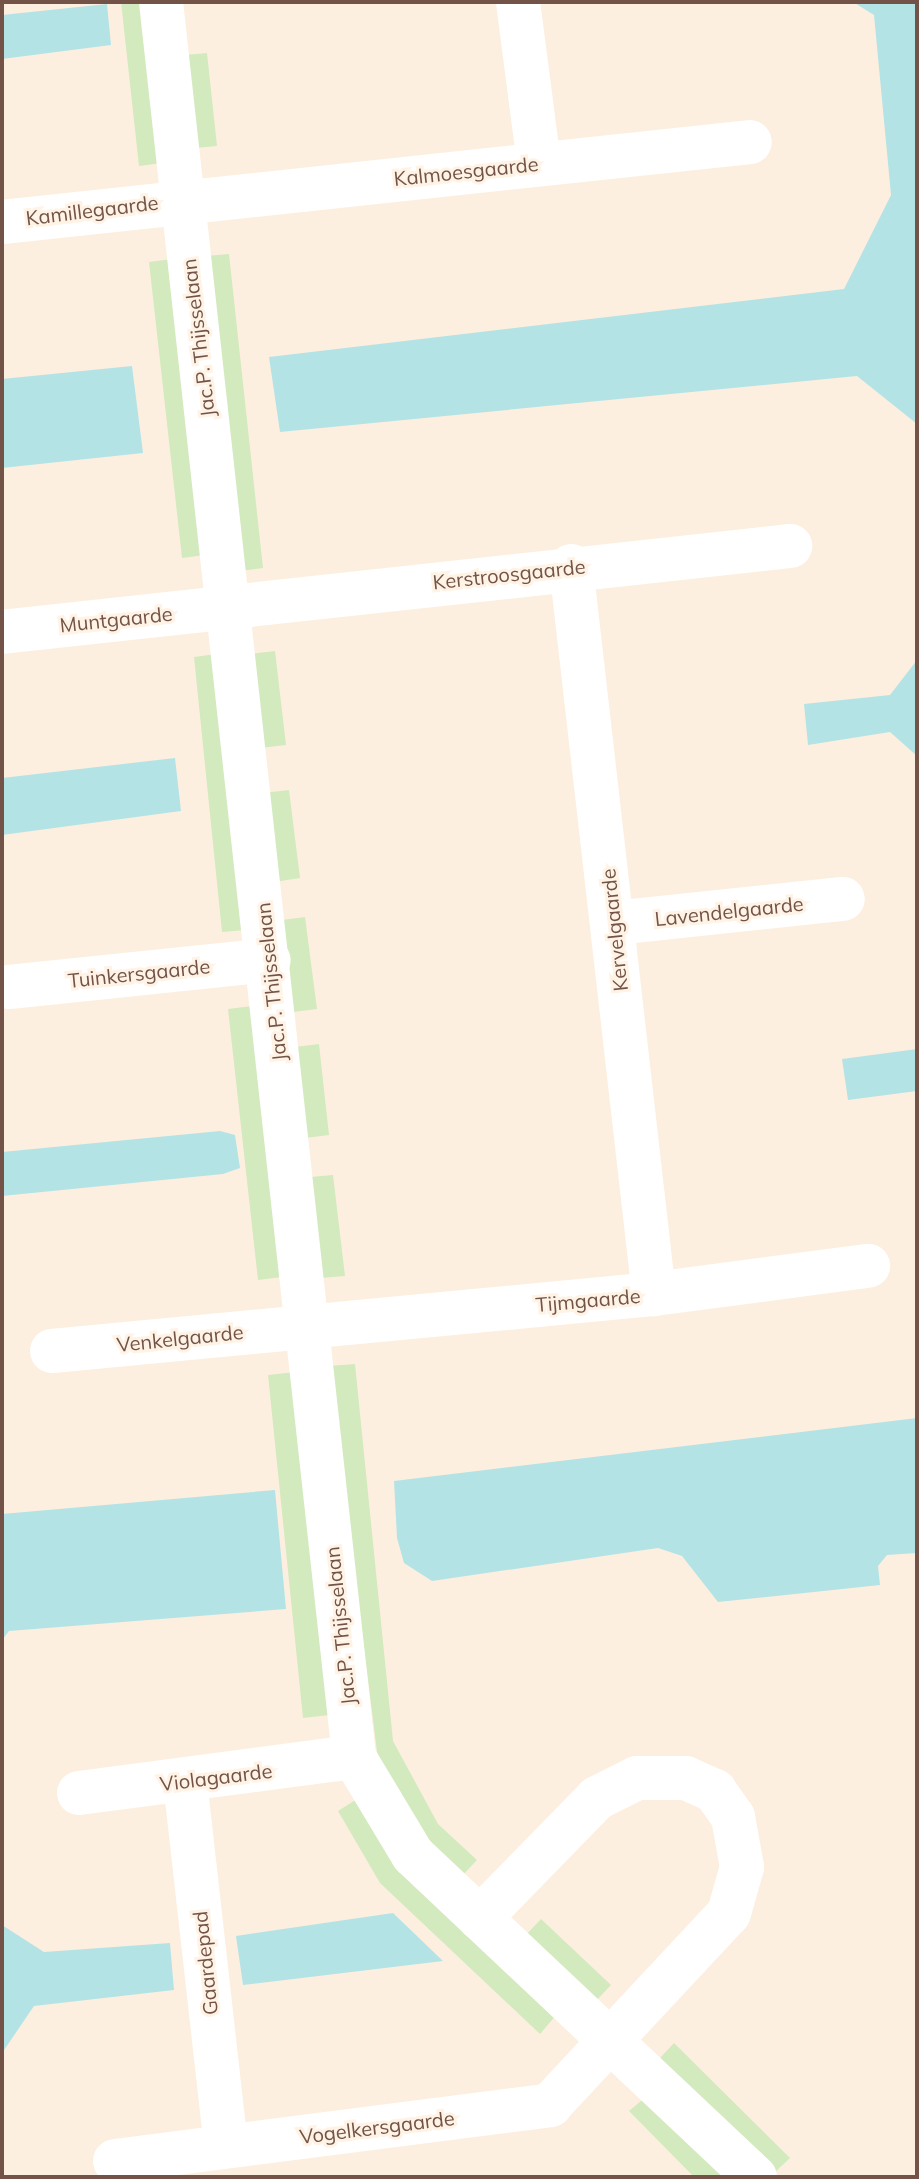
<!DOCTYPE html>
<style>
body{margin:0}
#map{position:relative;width:919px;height:2179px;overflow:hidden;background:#fdefdf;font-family:Mulish,sans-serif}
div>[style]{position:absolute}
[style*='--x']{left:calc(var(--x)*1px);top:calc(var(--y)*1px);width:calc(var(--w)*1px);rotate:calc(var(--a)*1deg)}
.green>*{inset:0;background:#d3eabe}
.water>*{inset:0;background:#b4e3e6}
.minor>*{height:44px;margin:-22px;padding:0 22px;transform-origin:22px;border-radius:22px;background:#fff}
span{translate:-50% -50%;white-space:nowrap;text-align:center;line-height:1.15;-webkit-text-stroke:6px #fff3e6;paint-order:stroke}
.street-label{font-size:20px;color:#735347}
.frame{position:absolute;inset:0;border:4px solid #735347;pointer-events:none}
</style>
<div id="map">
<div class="green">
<div style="clip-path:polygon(121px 2px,144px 2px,162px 163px,139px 166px)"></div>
<div style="clip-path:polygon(207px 53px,217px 146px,195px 148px,185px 55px)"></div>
<div style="clip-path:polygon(229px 254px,263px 568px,240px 571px,206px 256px)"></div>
<div style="clip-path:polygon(172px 259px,205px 555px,182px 558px,149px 262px)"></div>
<div style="clip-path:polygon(275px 651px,286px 745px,260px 748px,250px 654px)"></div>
<div style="clip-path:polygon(216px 654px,245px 930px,222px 932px,194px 657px)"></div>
<div style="clip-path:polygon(289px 790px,300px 878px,274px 882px,263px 793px)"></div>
<div style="clip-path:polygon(305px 917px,317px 1009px,293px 1012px,282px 920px)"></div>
<div style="clip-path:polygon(252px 1006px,282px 1277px,258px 1280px,228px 1009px)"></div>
<div style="clip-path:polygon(319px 1044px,329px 1135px,305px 1138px,295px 1047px)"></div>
<div style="clip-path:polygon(333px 1175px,345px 1276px,321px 1278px,310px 1177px)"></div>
<div style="clip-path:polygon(355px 1364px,393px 1741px,438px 1824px,477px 1860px,459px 1879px,395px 1799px,377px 1752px,329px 1366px)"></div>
<div style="clip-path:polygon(295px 1372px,330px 1715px,303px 1718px,268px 1375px)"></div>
<div style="clip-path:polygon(357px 1799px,557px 2014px,540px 2034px,380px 1883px,338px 1811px)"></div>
<div style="clip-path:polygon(541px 1919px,611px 1985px,594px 2003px,524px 1937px)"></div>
<div style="clip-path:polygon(674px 2043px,790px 2158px,774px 2173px,659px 2059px)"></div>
<div style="clip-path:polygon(647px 2096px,729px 2177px,694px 2177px,629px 2111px)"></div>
</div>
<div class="water">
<div style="clip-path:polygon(853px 2px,917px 2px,917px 424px,857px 376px,280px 432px,269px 357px,844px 289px,891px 195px,874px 15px)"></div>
<div style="clip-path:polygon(107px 4px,111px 45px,2px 59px,2px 15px)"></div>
<div style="clip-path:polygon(132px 366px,143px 453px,2px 468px,2px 379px)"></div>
<div style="clip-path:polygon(917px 660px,917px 756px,890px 732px,808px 745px,804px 704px,890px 695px)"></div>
<div style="clip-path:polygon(175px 758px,181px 811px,2px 835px,2px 778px)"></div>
<div style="clip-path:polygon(917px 1049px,917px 1091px,848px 1100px,842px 1059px)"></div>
<div style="clip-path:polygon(220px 1131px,235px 1135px,240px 1168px,223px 1174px,2px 1196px,2px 1152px)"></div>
<div style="clip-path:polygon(917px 1418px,917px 1553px,887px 1555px,878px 1566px,880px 1585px,718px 1602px,682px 1556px,658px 1548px,432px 1581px,404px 1563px,397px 1538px,394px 1481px)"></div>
<div style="clip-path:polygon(275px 1490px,286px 1609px,9px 1631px,2px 1640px,2px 1514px)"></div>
<div style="clip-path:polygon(393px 1913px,443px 1961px,243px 1985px,236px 1936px)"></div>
<div style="clip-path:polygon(2px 1925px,44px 1952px,170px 1943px,174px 1990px,34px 2006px,2px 2053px)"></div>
</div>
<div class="minor">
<div style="--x:161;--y:2;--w:1766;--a:83.72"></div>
<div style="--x:354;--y:1757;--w:114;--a:59"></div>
<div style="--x:413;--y:1855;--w:470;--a:43.3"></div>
<div style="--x:518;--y:2;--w:163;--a:82.6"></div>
<div style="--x:2;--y:222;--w:752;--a:-6.1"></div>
<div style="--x:571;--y:566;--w:733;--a:83.5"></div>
<div style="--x:2;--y:632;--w:793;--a:-6.23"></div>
<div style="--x:614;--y:923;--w:230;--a:-6"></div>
<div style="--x:9;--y:987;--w:261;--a:-5.9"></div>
<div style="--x:52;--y:1351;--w:605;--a:-5.41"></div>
<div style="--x:654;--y:1294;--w:216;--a:-7.5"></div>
<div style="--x:185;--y:1781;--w:367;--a:83.6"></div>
<div style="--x:79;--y:1793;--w:277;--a:-7.5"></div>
<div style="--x:115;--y:2161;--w:439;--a:-7.3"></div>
<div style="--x:550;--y:2105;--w:262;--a:-47"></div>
<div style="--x:729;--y:1913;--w:48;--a:-74.2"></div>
<div style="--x:742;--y:1867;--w:51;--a:-100.2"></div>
<div style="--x:733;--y:1817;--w:32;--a:-125"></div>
<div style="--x:715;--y:1791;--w:32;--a:-156"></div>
<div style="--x:686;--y:1778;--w:49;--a:180"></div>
<div style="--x:637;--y:1778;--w:45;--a:153.4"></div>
<div style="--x:597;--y:1798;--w:168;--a:134.3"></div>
</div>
<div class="street-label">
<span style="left:466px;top:171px;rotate:-6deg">Kalmoesgaarde</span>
<span style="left:92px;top:210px;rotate:-7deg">Kamillegaarde</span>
<span style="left:198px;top:338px;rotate:-97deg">Jac.P. Thijsselaan</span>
<span style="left:509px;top:574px;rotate:-6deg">Kerstroosgaarde</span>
<span style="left:116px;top:619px;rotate:-6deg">Muntgaarde</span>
<span style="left:729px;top:911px;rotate:-6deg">Lavendelgaarde</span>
<span style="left:614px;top:930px;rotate:-96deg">Kervelgaarde</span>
<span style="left:139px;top:973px;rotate:-6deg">Tuinkersgaarde</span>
<span style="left:271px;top:982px;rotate:-96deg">Jac.P. Thijsselaan</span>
<span style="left:588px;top:1300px;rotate:-5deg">Tijmgaarde</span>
<span style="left:180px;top:1338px;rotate:-6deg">Venkelgaarde</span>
<span style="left:340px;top:1626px;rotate:-96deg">Jac.P. Thijsselaan</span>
<span style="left:216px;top:1777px;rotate:-7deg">Violagaarde</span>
<span style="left:205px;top:1963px;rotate:-96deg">Gaardepad</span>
<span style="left:377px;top:2127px;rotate:-7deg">Vogelkersgaarde</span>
</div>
<div class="frame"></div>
</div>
